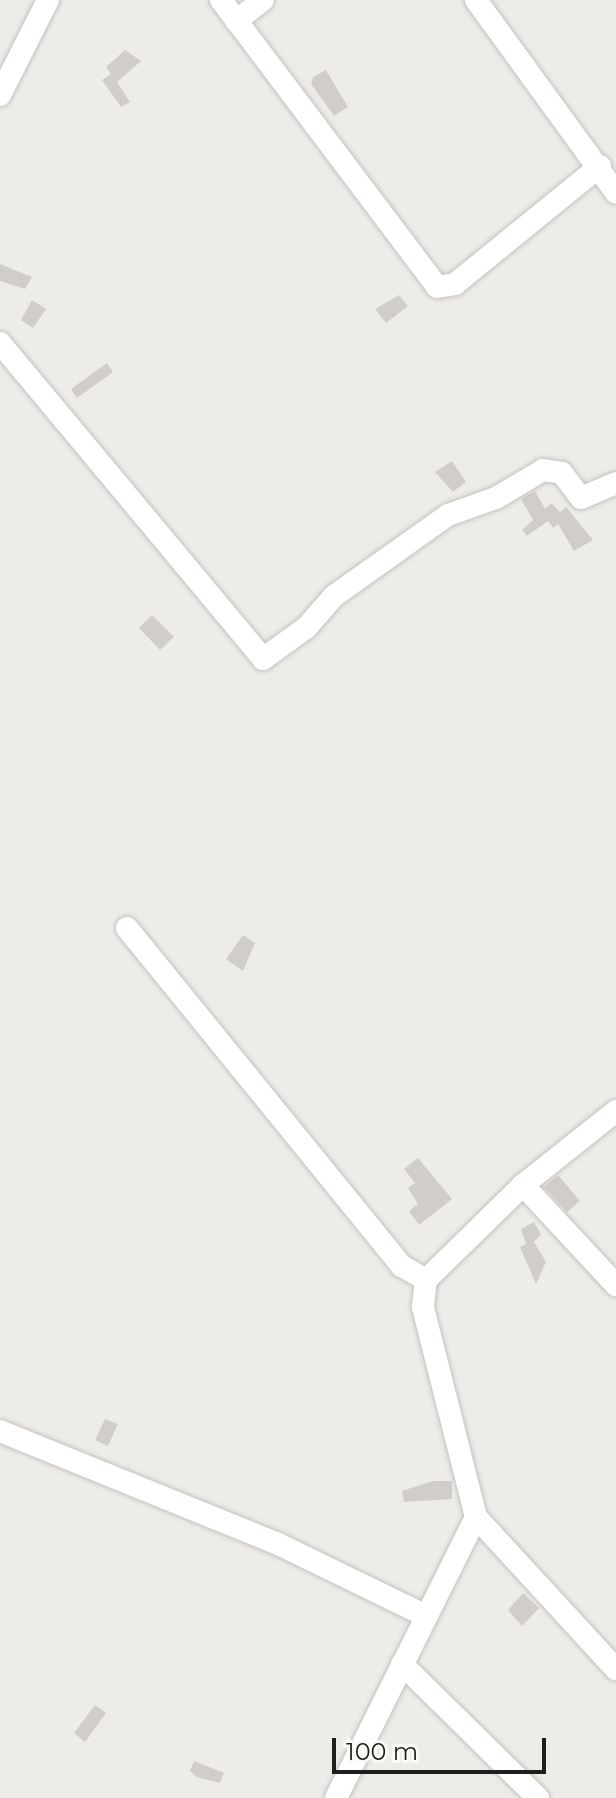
<!DOCTYPE html>
<style>
body{margin:0}
#map{position:relative;width:616px;height:1798px;overflow:hidden;background:#eeece9;font-family:Montserrat,sans-serif}
div>[style]{position:absolute}
[style*='--x']{left:calc(var(--x)*1px);top:calc(var(--y)*1px);width:calc(var(--w)*1px);rotate:calc(var(--a)*1deg)}
.building>*{inset:0;background:#d1cdcb}
.roads{filter:drop-shadow(0 0 2px #c4c2bf) drop-shadow(0 0 2px #c4c2bf)}
.minor>*{height:22px;margin:-11px;padding:0 11px;transform-origin:11px;border-radius:11px;background:#fff}
span{translate:-50% -50%;white-space:nowrap;text-align:center;line-height:1.15;-webkit-text-stroke:8px #fbf9f6;paint-order:stroke}
.scale{position:absolute;left:332px;top:1738px;width:214px;height:36px;box-sizing:border-box;border:4px solid #1f1e1d;border-top:0;padding-left:10px;font-size:24px;line-height:28px;white-space:nowrap;color:#1f1e1d;-webkit-text-stroke:6px #fbf9f6;paint-order:stroke}
</style>
<div id="map">
<div class="building">
<div style="clip-path:polygon(125px 50px,141px 61px,117px 82px,130px 102px,121px 107px,102px 80px,111px 74px,106px 67px)"></div>
<div style="clip-path:polygon(326px 70px,348px 107px,334px 116px,311px 84px,313px 77px)"></div>
<div style="clip-path:polygon(0 264px,32px 277px,25px 289px,0 281px)"></div>
<div style="clip-path:polygon(399px 295px,408px 306px,386px 323px,375px 309px)"></div>
<div style="clip-path:polygon(32px 300px,46px 309px,33px 328px,21px 320px)"></div>
<div style="clip-path:polygon(107px 363px,113px 372px,77px 398px,71px 389px)"></div>
<div style="clip-path:polygon(452px 461px,466px 482px,453px 492px,435px 472px)"></div>
<div style="clip-path:polygon(535px 491px,545px 509px,551px 503px,560px 512px,566px 507px,593px 540px,574px 551px,558px 524px,553px 528px,548px 521px,527px 536px,522px 530px,533px 520px,521px 499px)"></div>
<div style="clip-path:polygon(152px 615px,174px 637px,160px 650px,139px 628px)"></div>
<div style="clip-path:polygon(243px 935px,255px 943px,243px 971px,226px 959px)"></div>
<div style="clip-path:polygon(418px 1158px,452px 1199px,419px 1225px,409px 1211px,418px 1204px,408px 1188px,415px 1183px,404px 1169px)"></div>
<div style="clip-path:polygon(558px 1175px,580px 1201px,567px 1212px,544px 1187px)"></div>
<div style="clip-path:polygon(534px 1222px,541px 1234px,534px 1242px,546px 1262px,536px 1284px,520px 1247px,526px 1244px,521px 1229px)"></div>
<div style="clip-path:polygon(105px 1419px,118px 1424px,108px 1446px,95px 1440px)"></div>
<div style="clip-path:polygon(433px 1481px,452px 1481px,452px 1499px,404px 1502px,402px 1491px)"></div>
<div style="clip-path:polygon(523px 1593px,539px 1608px,522px 1626px,508px 1610px)"></div>
<div style="clip-path:polygon(95px 1705px,106px 1713px,85px 1742px,74px 1733px)"></div>
<div style="clip-path:polygon(194px 1761px,224px 1773px,220px 1783px,196px 1777px,190px 1771px)"></div>
</div>
<div class="roads">
<div class="minor">
<div style="--x:221;--y:0;--w:359;--a:53"></div>
<div style="--x:437;--y:287;--w:18;--a:-9"></div>
<div style="--x:455;--y:284;--w:187;--a:-39.1"></div>
<div style="--x:476;--y:0;--w:238;--a:54"></div>
<div style="--x:236;--y:21;--w:34;--a:-38"></div>
<div style="--x:0;--y:95;--w:106;--a:-63.2"></div>
<div style="--x:0;--y:343;--w:411;--a:50.2"></div>
<div style="--x:263;--y:659;--w:54;--a:-36"></div>
<div style="--x:307;--y:627;--w:41;--a:-48.9"></div>
<div style="--x:334;--y:596;--w:140;--a:-35.4"></div>
<div style="--x:448;--y:515;--w:51;--a:-19.5"></div>
<div style="--x:496;--y:498;--w:55;--a:-30.8"></div>
<div style="--x:543;--y:470;--w:19;--a:9"></div>
<div style="--x:562;--y:473;--w:31;--a:53"></div>
<div style="--x:581;--y:498;--w:38;--a:-23"></div>
<div style="--x:127;--y:928;--w:436;--a:50.9"></div>
<div style="--x:402;--y:1266;--w:28;--a:30"></div>
<div style="--x:523;--y:1185;--w:137;--a:47.1"></div>
<div style="--x:0;--y:1431;--w:300;--a:22.1"></div>
<div style="--x:278;--y:1544;--w:165;--a:25.9"></div>
<div style="--x:476;--y:1517;--w:207;--a:47.4"></div>
<div style="--x:402;--y:1664;--w:191;--a:44.6"></div>
<div style="--x:336;--y:1798;--w:314;--a:-63.5"></div>
<div style="--x:476;--y:1517;--w:217;--a:-104.2"></div>
<div style="--x:423;--y:1307;--w:27;--a:-84"></div>
<div style="--x:426;--y:1280;--w:136;--a:-44.4"></div>
<div style="--x:523;--y:1185;--w:119;--a:-38.5"></div>
</div>
</div>
<div class="scale">100 m</div>
</div>
